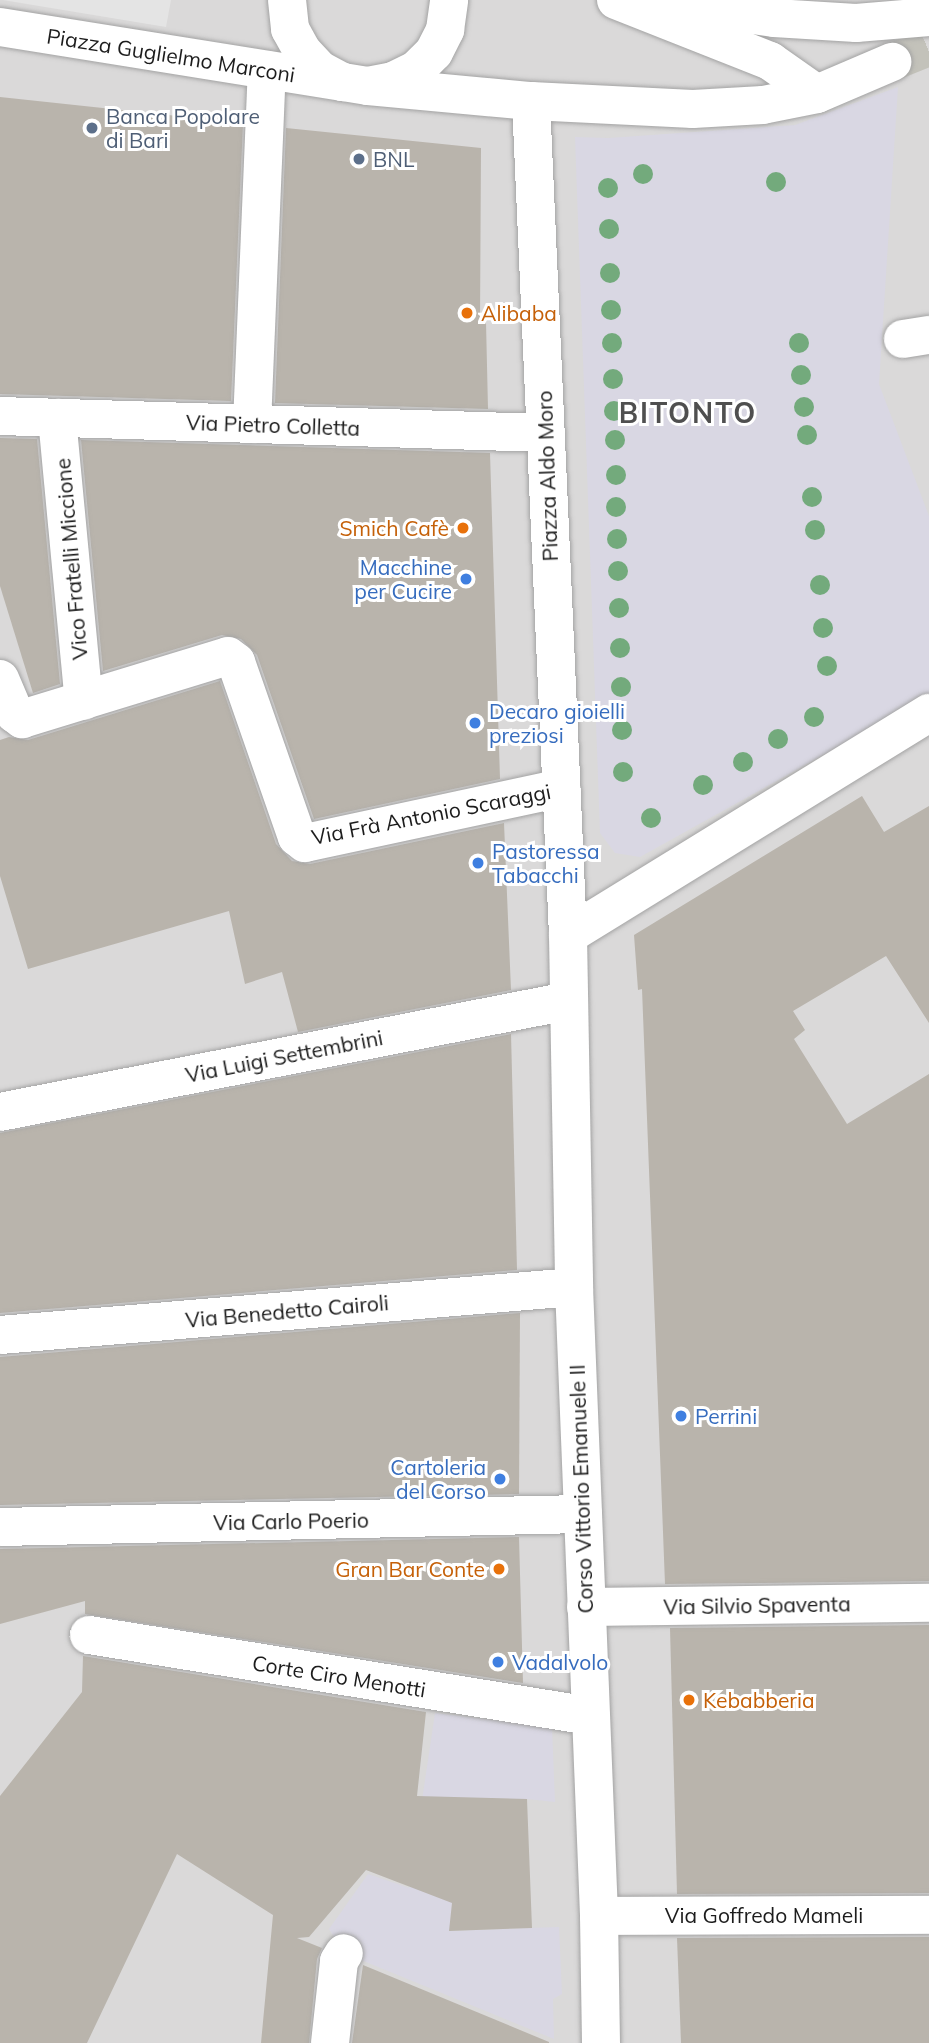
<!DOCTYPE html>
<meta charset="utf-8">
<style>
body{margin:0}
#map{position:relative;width:929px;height:2043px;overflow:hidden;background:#edebe2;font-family:Mulish,sans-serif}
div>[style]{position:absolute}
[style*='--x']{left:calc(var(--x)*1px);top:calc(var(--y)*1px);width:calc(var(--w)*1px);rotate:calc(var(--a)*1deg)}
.residential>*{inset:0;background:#dad9d9}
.parking>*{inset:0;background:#e4e4e4}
.plaza>*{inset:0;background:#d9d7e3}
.building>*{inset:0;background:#b9b4ac}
.tertiary-tunnel>*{height:38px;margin-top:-19px;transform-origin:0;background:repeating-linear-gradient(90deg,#c3c2ba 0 38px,transparent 0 57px)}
.roads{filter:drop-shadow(0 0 2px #a3a3a3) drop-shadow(0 0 2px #a3a3a3)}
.pedestrian>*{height:38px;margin:-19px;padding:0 19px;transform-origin:19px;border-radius:19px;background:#fff}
.minor>*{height:38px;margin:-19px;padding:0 19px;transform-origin:19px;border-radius:19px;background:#fff}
.tertiary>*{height:38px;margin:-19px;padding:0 19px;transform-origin:19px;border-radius:19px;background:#fff}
.trees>*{width:20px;height:20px;margin:-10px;border-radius:50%;background:#73aa7c}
.dots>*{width:19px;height:19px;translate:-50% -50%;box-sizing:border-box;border:4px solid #fff;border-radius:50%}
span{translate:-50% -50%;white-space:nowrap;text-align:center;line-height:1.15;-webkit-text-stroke:6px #fff;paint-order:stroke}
.street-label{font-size:21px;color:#1c1c1c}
.service-label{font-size:21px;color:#4e5e75}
.left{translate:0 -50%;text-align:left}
.food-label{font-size:21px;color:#c56008}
.right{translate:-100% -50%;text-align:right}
.shop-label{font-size:21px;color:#366cbe}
.district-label{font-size:28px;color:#4f4f4f;font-weight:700;letter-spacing:2px}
</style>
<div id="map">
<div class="residential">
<div style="clip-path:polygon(0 0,929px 0,929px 2043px,0 2043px)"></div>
</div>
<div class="parking">
<div style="clip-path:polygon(3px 0,171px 0,166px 27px)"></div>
</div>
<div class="plaza">
<div style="clip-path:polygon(898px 87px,879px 384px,929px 516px,929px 696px,640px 857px,615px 853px,600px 833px,575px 137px,608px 138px,795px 125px)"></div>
<div style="clip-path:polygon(435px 1713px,552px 1727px,555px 1802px,527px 1799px,449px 1931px,559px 1927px,562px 1994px,553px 1999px,554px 2039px,344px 1953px,329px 1929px,368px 1874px,409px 1888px)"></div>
</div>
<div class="building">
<div style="clip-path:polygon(0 97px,243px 123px,231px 401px,0 394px)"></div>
<div style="clip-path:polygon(286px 128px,481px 148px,480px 322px,486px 322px,488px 409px,275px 403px)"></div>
<div style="clip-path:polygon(0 438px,37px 439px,60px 684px,33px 693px,0 586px)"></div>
<div style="clip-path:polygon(81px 440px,490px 453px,500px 779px,314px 819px,257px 655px,241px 639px,222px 635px,103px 671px)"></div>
<div style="clip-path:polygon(220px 681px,276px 844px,292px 861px,310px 864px,504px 823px,511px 990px,298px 1032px,282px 972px,245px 984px,229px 911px,28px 969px,0 876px,0 740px,9px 737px,28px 740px)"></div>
<div style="clip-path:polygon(862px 796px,884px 832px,929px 806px,929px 1023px,886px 956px,793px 1011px,805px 1030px,794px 1039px,847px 1124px,929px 1074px,929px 1581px,665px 1584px,642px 989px,638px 990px,634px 935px)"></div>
<div style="clip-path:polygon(511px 1034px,517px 1270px,0 1313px,0 1133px)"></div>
<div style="clip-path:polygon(520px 1313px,519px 1494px,0 1505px,0 1357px)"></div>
<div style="clip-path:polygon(519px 1537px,523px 1683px,85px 1614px,85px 1601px,0 1624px,0 1549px)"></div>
<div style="clip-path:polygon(929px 1625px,929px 1893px,677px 1894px,670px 1628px)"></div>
<div style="clip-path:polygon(83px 1656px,426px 1712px,417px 1796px,527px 1799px,532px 1928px,449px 1931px,452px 1903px,366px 1870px,309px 1937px,297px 1938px,322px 1948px,317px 1959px,309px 2043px,261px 2043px,273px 1915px,177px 1854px,87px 2043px,0 2043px,0 1796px,82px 1692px)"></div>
<div style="clip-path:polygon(929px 1937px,929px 2043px,681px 2043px,677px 1938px)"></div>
<div style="clip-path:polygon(363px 1965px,549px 2042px,549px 2043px,352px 2043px)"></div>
</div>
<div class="tertiary-tunnel">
<div style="--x:892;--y:62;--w:40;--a:-22"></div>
</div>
<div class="roads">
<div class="pedestrian">
<div style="--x:586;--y:1607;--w:343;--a:-0.7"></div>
<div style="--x:89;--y:1635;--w:508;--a:9.18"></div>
<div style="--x:599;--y:1916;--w:330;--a:-0.2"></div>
<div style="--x:330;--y:2043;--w:82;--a:-83.7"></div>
<div style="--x:339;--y:1961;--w:9;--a:-58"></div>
</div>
<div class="minor">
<div style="--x:903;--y:339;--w:26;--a:-9"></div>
<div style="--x:0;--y:416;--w:545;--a:1.79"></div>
<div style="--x:57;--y:418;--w:284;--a:84.6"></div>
<div style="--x:252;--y:424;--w:354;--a:-87.6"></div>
<div style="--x:0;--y:679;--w:38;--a:67"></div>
<div style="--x:15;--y:714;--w:9;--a:36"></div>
<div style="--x:22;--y:719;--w:215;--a:-17"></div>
<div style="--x:228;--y:656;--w:10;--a:37"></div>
<div style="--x:236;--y:662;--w:185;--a:70.8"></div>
<div style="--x:297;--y:837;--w:10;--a:37"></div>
<div style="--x:305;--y:843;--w:262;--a:-12.1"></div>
<div style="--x:0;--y:1112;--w:579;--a:-11.06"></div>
<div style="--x:0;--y:1335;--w:576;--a:-4.78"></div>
<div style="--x:0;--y:1527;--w:583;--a:-1.28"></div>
</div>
<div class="tertiary">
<div style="--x:287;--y:0;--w:29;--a:84"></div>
<div style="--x:290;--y:29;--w:25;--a:61"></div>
<div style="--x:302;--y:51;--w:26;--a:47"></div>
<div style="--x:320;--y:70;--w:26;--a:28"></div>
<div style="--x:343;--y:82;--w:25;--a:9"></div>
<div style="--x:368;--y:86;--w:25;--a:-11"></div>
<div style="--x:393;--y:81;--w:25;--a:-26"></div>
<div style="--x:416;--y:70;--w:25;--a:-45"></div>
<div style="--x:434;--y:52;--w:25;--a:-63"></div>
<div style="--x:445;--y:30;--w:30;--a:-82"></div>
<div style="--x:616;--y:0;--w:166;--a:21.6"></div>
<div style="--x:770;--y:61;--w:57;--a:35.1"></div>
<div style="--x:648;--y:0;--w:127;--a:8.1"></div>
<div style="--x:774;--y:18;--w:82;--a:3.5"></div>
<div style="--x:856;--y:23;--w:73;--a:-4.7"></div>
<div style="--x:0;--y:27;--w:347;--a:9.1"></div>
<div style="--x:368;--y:86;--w:164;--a:5.3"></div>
<div style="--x:531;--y:101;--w:162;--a:2.8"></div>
<div style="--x:693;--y:109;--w:70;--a:-3.3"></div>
<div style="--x:763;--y:105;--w:55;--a:-11.5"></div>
<div style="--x:817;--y:94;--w:82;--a:-23.1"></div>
<div style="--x:531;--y:101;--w:835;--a:87.46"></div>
<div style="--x:568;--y:935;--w:352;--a:89"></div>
<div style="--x:574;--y:1287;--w:629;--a:87.72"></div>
<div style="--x:599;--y:1916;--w:127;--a:89.1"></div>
<div style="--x:568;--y:935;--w:424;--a:-31.6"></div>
</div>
</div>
<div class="trees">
<div style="left:643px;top:174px"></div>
<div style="left:776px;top:182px"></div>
<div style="left:608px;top:188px"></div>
<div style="left:609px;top:229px"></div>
<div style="left:610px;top:273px"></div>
<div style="left:611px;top:310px"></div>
<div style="left:612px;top:343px"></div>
<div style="left:799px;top:343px"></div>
<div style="left:801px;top:375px"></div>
<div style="left:613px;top:379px"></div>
<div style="left:804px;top:407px"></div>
<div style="left:614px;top:411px"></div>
<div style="left:807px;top:435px"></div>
<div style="left:615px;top:440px"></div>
<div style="left:616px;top:475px"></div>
<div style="left:812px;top:497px"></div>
<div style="left:616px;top:507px"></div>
<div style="left:815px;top:530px"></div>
<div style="left:617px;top:539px"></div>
<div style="left:618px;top:571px"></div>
<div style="left:820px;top:585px"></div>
<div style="left:619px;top:608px"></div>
<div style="left:823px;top:628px"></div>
<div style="left:620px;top:648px"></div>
<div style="left:827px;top:666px"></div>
<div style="left:621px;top:687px"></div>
<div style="left:814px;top:717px"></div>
<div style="left:622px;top:730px"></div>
<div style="left:778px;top:739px"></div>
<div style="left:743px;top:762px"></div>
<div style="left:623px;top:772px"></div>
<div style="left:703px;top:785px"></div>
<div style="left:651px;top:818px"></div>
</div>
<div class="dots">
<div style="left:92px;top:128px;background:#5c6f8a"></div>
<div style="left:359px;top:159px;background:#5c6f8a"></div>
<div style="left:467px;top:313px;background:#e8710a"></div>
<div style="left:463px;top:528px;background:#e8710a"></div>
<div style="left:466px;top:579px;background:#3f7fe0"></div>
<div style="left:475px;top:723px;background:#3f7fe0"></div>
<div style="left:478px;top:863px;background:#3f7fe0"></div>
<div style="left:681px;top:1416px;background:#3f7fe0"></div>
<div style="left:500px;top:1479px;background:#3f7fe0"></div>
<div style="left:499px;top:1569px;background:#e8710a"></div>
<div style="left:498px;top:1662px;background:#3f7fe0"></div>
<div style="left:689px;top:1700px;background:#e8710a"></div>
</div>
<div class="street-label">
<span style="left:171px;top:55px;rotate:9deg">Piazza Guglielmo Marconi</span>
<span style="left:273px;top:425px;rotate:2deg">Via Pietro Colletta</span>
<span style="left:547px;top:476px;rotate:-92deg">Piazza Aldo Moro</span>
<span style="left:71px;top:559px;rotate:-95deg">Vico Fratelli Miccione</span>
<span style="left:431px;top:814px;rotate:-11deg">Via Frà Antonio Scaraggi</span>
<span style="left:284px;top:1056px;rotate:-11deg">Via Luigi Settembrini</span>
<span style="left:287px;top:1311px;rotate:-5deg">Via Benedetto Cairoli</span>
<span style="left:581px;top:1489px;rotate:-92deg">Corso Vittorio Emanuele II</span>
<span style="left:291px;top:1521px;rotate:-1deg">Via Carlo Poerio</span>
<span style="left:757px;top:1605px;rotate:-1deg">Via Silvio Spaventa</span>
<span style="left:339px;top:1676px;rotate:9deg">Corte Ciro Menotti</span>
<span style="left:764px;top:1915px">Via Goffredo Mameli</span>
</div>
<div class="service-label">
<span class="left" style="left:106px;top:128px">Banca Popolare<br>di Bari</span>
<span class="left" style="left:373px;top:159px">BNL</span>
</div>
<div class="food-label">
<span class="left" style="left:481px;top:313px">Alibaba</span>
<span class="right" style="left:449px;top:528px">Smich Cafè</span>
<span class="right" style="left:485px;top:1569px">Gran Bar Conte</span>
<span class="left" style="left:703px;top:1700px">Kebabberia</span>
</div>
<div class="shop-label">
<span class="right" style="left:452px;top:579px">Macchine<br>per Cucire</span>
<span class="left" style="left:489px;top:723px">Decaro gioielli<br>preziosi</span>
<span class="left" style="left:492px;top:863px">Pastoressa<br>Tabacchi</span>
<span class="left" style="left:695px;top:1416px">Perrini</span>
<span class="right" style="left:486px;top:1479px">Cartoleria<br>del Corso</span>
<span class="left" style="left:512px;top:1662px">Vadalvolo</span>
</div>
<div class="district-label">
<span style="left:688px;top:413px">BITONTO</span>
</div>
</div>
